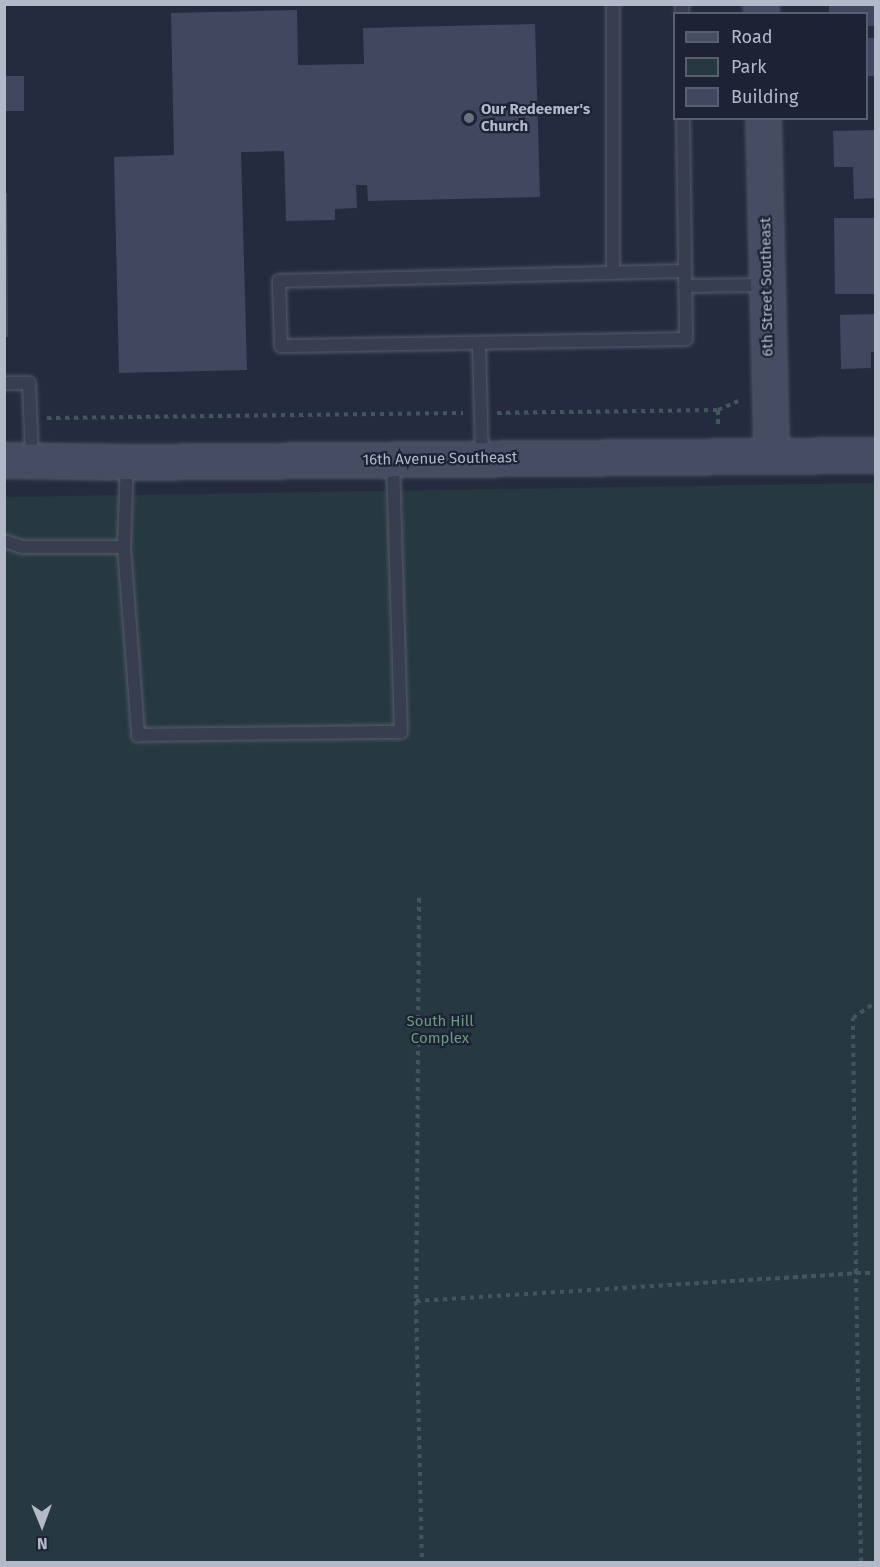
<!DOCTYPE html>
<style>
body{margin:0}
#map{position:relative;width:880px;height:1567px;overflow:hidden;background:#242b3f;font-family:"Fira Sans",sans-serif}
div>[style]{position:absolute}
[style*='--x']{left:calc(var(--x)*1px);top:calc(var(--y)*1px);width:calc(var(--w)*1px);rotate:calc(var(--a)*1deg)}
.green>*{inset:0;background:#263940}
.building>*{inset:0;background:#40475f}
.path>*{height:4px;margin-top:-2px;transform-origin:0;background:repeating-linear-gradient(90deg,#44565d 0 4.5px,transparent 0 9px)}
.roads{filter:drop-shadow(0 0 2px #565b6d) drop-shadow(0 0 2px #565b6d)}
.lane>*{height:12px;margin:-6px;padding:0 6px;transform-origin:6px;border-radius:6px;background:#383d4f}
.secondary>*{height:33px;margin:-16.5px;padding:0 16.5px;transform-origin:16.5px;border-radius:16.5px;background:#464c62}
.dots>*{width:16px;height:16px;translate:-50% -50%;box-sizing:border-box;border:3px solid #1d2234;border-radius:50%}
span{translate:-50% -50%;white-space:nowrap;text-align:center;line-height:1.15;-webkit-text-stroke:4.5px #1d2234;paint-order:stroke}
.poi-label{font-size:15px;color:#b4b9ca;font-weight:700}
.left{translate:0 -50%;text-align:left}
.street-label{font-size:15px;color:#b4b9ca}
.park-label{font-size:15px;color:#6b9b7e}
.frame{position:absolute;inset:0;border:6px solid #b4b9ca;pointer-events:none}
.legend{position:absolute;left:673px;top:12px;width:195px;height:108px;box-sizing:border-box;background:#1d2234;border:2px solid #595e70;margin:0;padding:8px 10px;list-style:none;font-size:18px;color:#b4b9ca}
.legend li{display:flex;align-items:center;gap:12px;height:30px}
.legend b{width:30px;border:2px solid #595e70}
.north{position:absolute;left:12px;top:1495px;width:60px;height:60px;-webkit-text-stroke:4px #1d2234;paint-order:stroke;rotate:179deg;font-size:16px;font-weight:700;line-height:24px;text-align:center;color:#b4b9ca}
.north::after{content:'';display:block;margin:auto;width:21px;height:27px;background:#b4b9ca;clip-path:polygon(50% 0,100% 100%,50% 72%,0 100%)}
</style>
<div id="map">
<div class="green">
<div style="clip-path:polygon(875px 483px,875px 1562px,5px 1562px,4px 497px)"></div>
</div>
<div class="building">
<div style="clip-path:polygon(829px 4px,876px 4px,876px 26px,866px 26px,866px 14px,829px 14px)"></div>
<div style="clip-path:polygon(297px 10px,298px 65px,364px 64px,363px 28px,535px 24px,540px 197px,368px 201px,367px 185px,356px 185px,357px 208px,335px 209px,335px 220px,286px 221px,284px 151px,241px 152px,247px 370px,119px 373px,114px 157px,174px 155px,171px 13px)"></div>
<div style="clip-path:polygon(866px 38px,876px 38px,876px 76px,866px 76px)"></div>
<div style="clip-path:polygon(4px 76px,24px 76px,24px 111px,4px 111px)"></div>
<div style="clip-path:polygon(876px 130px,876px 198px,854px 199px,853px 167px,834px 167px,833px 131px)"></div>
<div style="clip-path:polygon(4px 193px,7px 193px,8px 337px,4px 337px)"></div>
<div style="clip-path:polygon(834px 218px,876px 218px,876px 294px,835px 294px)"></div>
<div style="clip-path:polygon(876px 314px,876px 352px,871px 352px,871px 368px,841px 369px,840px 315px)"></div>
</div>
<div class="path">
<div style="--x:718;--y:410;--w:17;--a:90"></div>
<div style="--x:497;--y:413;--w:221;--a:-0.8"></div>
<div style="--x:718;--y:410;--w:22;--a:-24"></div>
<div style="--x:47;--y:418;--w:416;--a:-0.7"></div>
<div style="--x:419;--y:898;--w:403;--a:90.4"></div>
<div style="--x:416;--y:1301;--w:441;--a:-3.6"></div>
<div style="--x:856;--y:1273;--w:255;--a:-90.7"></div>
<div style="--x:853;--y:1018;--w:28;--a:-35"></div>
<div style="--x:416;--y:1301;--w:261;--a:88.7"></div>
<div style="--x:861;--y:1562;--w:289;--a:-91"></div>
<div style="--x:856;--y:1273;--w:20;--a:0"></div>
</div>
<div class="roads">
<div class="lane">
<div style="--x:682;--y:4;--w:10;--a:90"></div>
<div style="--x:683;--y:118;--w:221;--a:89.2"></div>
<div style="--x:686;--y:339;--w:405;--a:179"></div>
<div style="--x:281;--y:346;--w:65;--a:-91.8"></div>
<div style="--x:279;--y:281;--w:406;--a:-1.4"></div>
<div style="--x:613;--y:272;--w:268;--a:-90"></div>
<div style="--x:685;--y:286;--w:80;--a:-0.7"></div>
<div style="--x:479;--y:343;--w:115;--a:88.5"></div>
<div style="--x:4;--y:383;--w:25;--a:0"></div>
<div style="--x:29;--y:383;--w:76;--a:87.7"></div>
<div style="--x:4;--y:541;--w:20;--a:18"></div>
<div style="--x:23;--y:547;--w:101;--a:0"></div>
<div style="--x:124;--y:547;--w:84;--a:-88"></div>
<div style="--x:124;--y:547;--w:189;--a:85.7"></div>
<div style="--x:138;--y:735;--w:263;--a:-0.7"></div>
<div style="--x:401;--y:732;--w:272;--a:-91.7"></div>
</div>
<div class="secondary">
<div style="--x:761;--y:4;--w:10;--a:90"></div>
<div style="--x:763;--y:118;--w:338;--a:88.6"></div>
<div style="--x:4;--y:460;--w:123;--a:0.9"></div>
<div style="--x:127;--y:462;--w:749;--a:-0.54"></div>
</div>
</div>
<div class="dots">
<div style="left:469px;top:118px;background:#6b7280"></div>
</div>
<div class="poi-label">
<span class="left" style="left:481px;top:118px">Our Redeemer's<br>Church</span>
</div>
<div class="street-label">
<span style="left:767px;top:287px;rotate:-91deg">6th Street Southeast</span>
<span style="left:440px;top:459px;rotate:-1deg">16th Avenue Southeast</span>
</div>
<div class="park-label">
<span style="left:440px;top:1030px">South Hill<br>Complex</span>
</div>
<div class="frame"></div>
<ul class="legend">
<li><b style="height:8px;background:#464c62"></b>Road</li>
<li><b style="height:16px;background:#263940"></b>Park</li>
<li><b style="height:16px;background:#40475f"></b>Building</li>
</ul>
<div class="north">N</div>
</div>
